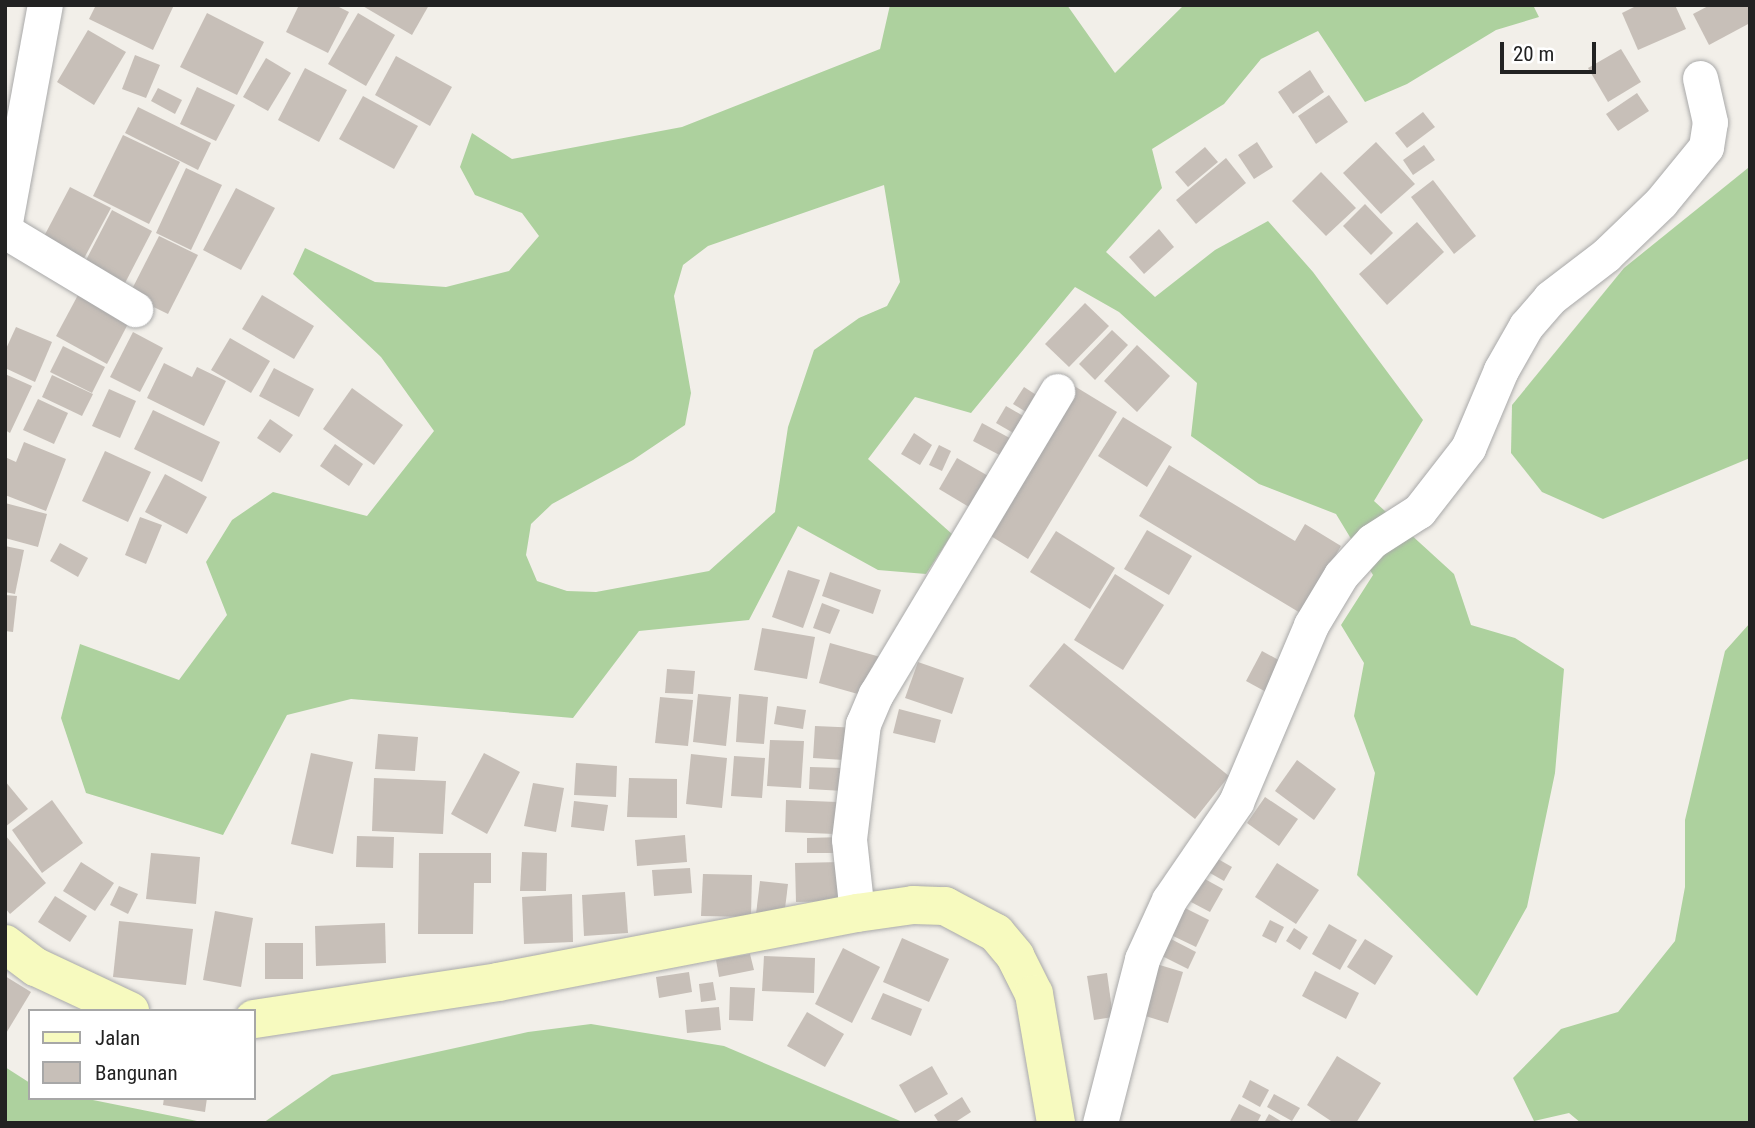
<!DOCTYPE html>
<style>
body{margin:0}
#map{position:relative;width:1755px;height:1128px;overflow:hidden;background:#f2efe9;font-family:"Roboto Condensed",sans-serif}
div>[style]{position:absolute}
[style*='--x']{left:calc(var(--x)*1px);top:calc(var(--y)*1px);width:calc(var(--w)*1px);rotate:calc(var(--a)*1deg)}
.forest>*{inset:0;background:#add19e}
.building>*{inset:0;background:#c7bfb8}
.roads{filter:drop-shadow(0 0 2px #a9a9a9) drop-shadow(0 0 2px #a9a9a9)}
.street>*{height:35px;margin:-17.5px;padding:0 17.5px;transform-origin:17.5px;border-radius:17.5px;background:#fff}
.secondary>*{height:38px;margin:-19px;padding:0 19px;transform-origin:19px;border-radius:19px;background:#f7fabf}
span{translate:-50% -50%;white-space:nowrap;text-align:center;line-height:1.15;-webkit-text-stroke:5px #fff;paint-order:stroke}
.frame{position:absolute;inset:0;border:7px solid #222;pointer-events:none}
.legend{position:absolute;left:28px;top:1009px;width:228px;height:91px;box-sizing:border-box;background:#fff;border:2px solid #a7a7a7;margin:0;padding:9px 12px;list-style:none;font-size:21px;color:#222}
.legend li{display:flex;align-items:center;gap:14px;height:35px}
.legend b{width:35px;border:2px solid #a7a7a7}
.scale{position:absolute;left:1500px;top:42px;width:96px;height:32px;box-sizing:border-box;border:4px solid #222;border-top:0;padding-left:9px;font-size:21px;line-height:24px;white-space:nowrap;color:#222;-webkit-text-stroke:5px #fff;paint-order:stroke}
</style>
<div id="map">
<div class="forest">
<div style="clip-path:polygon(evenodd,890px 5px,1067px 5px,1115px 73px,1184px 5px,1533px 5px,1539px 17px,1496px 30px,1407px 84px,1365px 102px,1318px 31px,1261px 59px,1224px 104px,1152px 149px,1162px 188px,1106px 252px,1155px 297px,1215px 250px,1268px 221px,1313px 272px,1423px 420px,1374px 501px,1454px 574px,1471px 625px,1515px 638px,1564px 669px,1555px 773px,1527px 907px,1477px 996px,1357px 875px,1375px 773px,1354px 716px,1364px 663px,1341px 625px,1373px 575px,1336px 514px,1259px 484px,1191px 436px,1197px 383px,1119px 312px,1075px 287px,971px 413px,915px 397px,868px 459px,952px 534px,926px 574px,878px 570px,798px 526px,749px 620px,639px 631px,573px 718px,351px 699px,287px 715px,223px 835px,86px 793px,61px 718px,80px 644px,179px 680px,227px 615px,206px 562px,232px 520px,273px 492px,367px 516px,434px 431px,381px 357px,293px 274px,305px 248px,375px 282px,446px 287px,509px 271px,539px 236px,522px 213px,475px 195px,460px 167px,472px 133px,512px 159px,682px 127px,880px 49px,890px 5px,884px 185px,900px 282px,887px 306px,859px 318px,814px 350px,788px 427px,775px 512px,709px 571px,596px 592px,567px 591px,537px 581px,526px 555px,531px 524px,552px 504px,633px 460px,685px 425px,691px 393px,674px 296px,683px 265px,708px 246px,884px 185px)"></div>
<div style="clip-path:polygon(1748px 168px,1750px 458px,1603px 519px,1542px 492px,1511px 453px,1512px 405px,1624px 268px)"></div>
<div style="clip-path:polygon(1750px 623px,1750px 1123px,1581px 1123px,1569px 1113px,1534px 1121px,1513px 1078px,1561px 1029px,1618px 1012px,1675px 941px,1685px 887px,1685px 820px,1725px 651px)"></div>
<div style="clip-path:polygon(591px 1024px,724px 1046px,905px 1123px,263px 1123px,332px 1075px,528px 1032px)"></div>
<div style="clip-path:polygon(5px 1067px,30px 1083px,30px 1098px,83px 1098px,207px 1123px,5px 1123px)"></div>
</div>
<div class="building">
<div style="clip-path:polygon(96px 5px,174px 5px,153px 50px,89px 19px)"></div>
<div style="clip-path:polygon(299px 5px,335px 5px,349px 12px,328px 53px,286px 32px)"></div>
<div style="clip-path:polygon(361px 5px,429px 5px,412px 35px)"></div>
<div style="clip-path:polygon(1638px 5px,1675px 5px,1686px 29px,1638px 50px,1622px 13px)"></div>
<div style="clip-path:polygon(1710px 5px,1750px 5px,1750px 23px,1709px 45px,1693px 14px)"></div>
<div style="clip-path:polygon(207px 13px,264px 42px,237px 95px,180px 67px)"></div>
<div style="clip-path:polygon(358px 13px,395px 35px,366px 86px,328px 64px)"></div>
<div style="clip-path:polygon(88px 30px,126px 52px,94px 105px,57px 82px)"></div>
<div style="clip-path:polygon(1621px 49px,1641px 82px,1608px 102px,1588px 68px)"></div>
<div style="clip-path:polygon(135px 55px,160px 65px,146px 98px,122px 89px)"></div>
<div style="clip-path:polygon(396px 56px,452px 87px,430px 126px,375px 95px)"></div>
<div style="clip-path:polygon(266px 58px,291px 73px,268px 111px,243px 97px)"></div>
<div style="clip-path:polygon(305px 68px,347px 90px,319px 142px,278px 120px)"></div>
<div style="clip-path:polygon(1310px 70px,1324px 92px,1293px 114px,1278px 92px)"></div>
<div style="clip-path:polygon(197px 87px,235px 105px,216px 141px,180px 124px)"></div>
<div style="clip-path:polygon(158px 88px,182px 100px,175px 114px,151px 101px)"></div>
<div style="clip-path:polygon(1637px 93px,1649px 111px,1618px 131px,1606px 114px)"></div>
<div style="clip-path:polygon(1329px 95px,1348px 122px,1316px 144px,1298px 116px)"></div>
<div style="clip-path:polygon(363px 96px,418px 126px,394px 169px,339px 139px)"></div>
<div style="clip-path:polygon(138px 107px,211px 143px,198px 170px,125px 133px)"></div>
<div style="clip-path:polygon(1423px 112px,1435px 127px,1407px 148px,1395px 133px)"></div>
<div style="clip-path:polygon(123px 135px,180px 162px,149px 224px,93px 196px)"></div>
<div style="clip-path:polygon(1257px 142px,1273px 167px,1254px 179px,1238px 155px)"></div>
<div style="clip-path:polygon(1376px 142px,1415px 184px,1381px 214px,1343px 173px)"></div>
<div style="clip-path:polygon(1424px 145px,1435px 160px,1413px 175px,1403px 160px)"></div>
<div style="clip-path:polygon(1205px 147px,1218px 162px,1188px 187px,1175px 172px)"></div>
<div style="clip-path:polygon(1226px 158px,1246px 183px,1196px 224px,1176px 200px)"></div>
<div style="clip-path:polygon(186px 168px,222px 185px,191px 250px,156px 233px)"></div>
<div style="clip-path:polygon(1321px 172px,1356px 208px,1326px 236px,1292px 201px)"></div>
<div style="clip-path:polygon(1433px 180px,1476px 236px,1454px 254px,1411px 197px)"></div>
<div style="clip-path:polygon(70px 187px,111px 208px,81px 264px,41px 242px)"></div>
<div style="clip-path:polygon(236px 188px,275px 208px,241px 270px,203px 250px)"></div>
<div style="clip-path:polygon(1365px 204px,1393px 233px,1371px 255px,1343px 226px)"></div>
<div style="clip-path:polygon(112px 210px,152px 231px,124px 285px,84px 264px)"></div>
<div style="clip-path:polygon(1417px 222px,1444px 252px,1387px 305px,1359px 274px)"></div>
<div style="clip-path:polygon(1159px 229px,1174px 247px,1144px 274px,1129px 257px)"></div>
<div style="clip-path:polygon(159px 236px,198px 255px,168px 314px,129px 295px)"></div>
<div style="clip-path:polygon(78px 295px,129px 322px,107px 364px,56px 336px)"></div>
<div style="clip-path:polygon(262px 295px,314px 326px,294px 359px,242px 329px)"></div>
<div style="clip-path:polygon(1085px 303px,1109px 326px,1069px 367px,1045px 344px)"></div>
<div style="clip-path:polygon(16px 327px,52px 342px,35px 382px,5px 368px,5px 351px)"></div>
<div style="clip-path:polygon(1112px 330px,1128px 345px,1095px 380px,1079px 364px)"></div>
<div style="clip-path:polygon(133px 332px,163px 348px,140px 392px,110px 377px)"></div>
<div style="clip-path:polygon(230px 338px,270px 361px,251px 393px,211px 370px)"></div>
<div style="clip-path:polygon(1137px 345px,1170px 376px,1137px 412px,1104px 381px)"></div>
<div style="clip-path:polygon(63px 346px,105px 367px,92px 393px,50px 372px)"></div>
<div style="clip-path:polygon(164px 363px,192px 377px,197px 367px,226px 381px,204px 426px,147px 398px)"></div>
<div style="clip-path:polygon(274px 368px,314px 389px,299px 417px,259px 396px)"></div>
<div style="clip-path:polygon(5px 374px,32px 386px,10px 433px,5px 430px)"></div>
<div style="clip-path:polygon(52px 375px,93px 394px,82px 416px,42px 397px)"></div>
<div style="clip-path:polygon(1071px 384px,1117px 412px,1028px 559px,981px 530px)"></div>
<div style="clip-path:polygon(1024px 387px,1044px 400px,1034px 417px,1013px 404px)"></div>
<div style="clip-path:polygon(352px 388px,403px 425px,374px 465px,323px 429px)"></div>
<div style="clip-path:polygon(109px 389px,136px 401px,120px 438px,92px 426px)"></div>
<div style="clip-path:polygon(38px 399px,68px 413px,54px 444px,23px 430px)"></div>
<div style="clip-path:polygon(1006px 406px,1030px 420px,1020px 437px,996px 423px)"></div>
<div style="clip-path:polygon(153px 410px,220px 442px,202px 482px,134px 449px)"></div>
<div style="clip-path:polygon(1123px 417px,1172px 447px,1147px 487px,1098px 456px)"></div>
<div style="clip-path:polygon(270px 419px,293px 435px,280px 453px,257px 438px)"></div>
<div style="clip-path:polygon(982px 423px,1017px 442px,1007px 459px,973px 441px)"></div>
<div style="clip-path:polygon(914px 433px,932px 445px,920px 465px,901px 454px)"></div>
<div style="clip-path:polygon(24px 442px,66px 459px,46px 511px,5px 495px,5px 457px,16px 462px)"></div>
<div style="clip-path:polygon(335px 444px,363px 464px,349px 486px,320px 466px)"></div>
<div style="clip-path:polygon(939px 445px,951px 451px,942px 471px,929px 465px)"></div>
<div style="clip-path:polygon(105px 451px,151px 472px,128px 522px,82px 501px)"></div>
<div style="clip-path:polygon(957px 458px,997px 481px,979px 513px,939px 489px)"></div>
<div style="clip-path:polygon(1169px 465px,1295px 541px,1305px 524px,1341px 546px,1302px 614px,1139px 516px)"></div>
<div style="clip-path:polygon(165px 474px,207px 497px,187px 534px,145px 512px)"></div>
<div style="clip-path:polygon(5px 503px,47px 514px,38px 547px,5px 538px)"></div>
<div style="clip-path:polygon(140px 517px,162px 525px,146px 564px,125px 555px)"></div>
<div style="clip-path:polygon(1147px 530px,1192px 556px,1169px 595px,1124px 569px)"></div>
<div style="clip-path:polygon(1056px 531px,1115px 568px,1090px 609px,1030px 572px)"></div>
<div style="clip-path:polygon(60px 543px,88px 558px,78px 577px,50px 561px)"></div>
<div style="clip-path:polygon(5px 546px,24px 550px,15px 594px,5px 592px)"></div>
<div style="clip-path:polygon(788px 570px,820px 580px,803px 628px,772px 617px)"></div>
<div style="clip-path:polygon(830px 572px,881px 590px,873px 614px,822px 596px)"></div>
<div style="clip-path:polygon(1115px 574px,1164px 605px,1123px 670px,1074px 640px)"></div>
<div style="clip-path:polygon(5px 595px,17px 596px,13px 632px,5px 631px)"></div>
<div style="clip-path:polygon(822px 603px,840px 610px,830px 634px,813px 628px)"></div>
<div style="clip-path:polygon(762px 628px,815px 637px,807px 679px,754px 670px)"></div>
<div style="clip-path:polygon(830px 643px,884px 658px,872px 698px,819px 683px)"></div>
<div style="clip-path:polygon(1064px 643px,1229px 776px,1195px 819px,1029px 686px)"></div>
<div style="clip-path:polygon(1262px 651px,1284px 663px,1268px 693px,1246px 681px)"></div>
<div style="clip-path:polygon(918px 662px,964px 678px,952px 714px,905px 698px)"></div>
<div style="clip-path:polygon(667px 669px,695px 671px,693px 694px,665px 693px)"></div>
<div style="clip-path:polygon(698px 694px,731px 697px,726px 746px,693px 742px)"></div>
<div style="clip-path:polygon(739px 694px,768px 697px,764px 744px,736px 742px)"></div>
<div style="clip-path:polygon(660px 697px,693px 700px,688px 746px,655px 743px)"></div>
<div style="clip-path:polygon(777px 706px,806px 710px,803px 729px,774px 724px)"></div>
<div style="clip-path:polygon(899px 709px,941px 720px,935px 743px,893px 733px)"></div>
<div style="clip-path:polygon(815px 726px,861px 728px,859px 761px,813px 758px)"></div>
<div style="clip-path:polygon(378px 734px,418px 737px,415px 771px,375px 769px)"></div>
<div style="clip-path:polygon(770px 740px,804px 741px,801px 788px,767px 786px)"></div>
<div style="clip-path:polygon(311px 753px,353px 762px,333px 854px,291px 844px)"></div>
<div style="clip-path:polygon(484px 753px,520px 772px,487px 834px,451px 814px)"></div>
<div style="clip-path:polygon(691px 754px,727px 758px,722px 808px,686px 804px)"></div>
<div style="clip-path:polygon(734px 756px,765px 758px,762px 798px,731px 796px)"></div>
<div style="clip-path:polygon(1297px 760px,1336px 789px,1314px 820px,1275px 791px)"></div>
<div style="clip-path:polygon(576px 763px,617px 766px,616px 797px,574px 795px)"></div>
<div style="clip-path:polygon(810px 767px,844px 768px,843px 791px,809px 789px)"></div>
<div style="clip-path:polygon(374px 778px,446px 781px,443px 834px,372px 831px)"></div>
<div style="clip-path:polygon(629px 778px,677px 779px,677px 818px,627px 817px)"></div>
<div style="clip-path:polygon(5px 781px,28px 809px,5px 827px)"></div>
<div style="clip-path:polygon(533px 783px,564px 788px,556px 832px,524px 826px)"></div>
<div style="clip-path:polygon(1265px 797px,1298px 819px,1279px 846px,1247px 823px)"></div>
<div style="clip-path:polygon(52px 800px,83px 843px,42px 873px,12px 830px)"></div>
<div style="clip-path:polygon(786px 800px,837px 802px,835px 834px,785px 832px)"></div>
<div style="clip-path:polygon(574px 801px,608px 805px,604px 831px,571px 827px)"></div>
<div style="clip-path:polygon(5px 835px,46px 883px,10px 914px,5px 908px)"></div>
<div style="clip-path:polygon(685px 835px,687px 862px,637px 866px,635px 840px)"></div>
<div style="clip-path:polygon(357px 836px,394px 837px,393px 868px,356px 867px)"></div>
<div style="clip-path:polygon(843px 837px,843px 853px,807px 853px,807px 838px)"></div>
<div style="clip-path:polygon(522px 852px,547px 853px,546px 891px,520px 891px)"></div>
<div style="clip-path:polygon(151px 853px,200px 857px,196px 904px,146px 899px)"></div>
<div style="clip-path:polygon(419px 853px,491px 853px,491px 883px,474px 883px,473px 934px,418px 934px)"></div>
<div style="clip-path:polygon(1211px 855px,1232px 867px,1224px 881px,1203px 869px)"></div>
<div style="clip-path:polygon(81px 862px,114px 883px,95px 911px,63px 891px)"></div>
<div style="clip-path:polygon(841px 862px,842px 901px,796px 902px,795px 863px)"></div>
<div style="clip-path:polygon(1277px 863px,1319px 890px,1296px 924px,1255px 897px)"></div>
<div style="clip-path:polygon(690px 868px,692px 893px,654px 896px,652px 870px)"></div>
<div style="clip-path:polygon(703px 874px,752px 875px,751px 917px,701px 916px)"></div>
<div style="clip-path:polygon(1203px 878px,1223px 889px,1210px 912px,1191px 902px)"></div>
<div style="clip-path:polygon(760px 881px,788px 884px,784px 917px,756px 914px)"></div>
<div style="clip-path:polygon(119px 886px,138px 894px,128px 914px,110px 905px)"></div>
<div style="clip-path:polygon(625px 892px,628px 933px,584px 936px,582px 895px)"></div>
<div style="clip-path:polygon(572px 894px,573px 942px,524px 944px,522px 897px)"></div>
<div style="clip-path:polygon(55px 896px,87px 916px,70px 942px,38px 922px)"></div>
<div style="clip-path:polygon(1183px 907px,1209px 920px,1196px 947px,1169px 934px)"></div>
<div style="clip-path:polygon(215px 911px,253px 918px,241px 987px,203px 980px)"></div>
<div style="clip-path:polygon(1270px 920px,1284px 927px,1276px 943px,1262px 936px)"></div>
<div style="clip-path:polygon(119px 921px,193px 929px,186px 985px,113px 977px)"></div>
<div style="clip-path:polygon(385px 923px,386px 963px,316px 966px,315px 926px)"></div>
<div style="clip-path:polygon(1329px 924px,1357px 940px,1340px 970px,1312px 954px)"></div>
<div style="clip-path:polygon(1294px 928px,1308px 937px,1300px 950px,1286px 941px)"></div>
<div style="clip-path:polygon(902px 938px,949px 959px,929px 1002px,883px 982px)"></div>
<div style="clip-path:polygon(1169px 938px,1196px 952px,1188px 969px,1160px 955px)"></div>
<div style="clip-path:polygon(1365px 939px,1393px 956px,1375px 985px,1347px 967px)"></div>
<div style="clip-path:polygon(265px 943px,303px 943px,303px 979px,265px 979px)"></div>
<div style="clip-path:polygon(843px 948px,880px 967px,852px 1023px,815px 1004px)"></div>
<div style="clip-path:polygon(750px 954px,754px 970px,719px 977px,716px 960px)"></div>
<div style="clip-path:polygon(764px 956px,815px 958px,814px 993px,762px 991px)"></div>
<div style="clip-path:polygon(1153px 963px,1183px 972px,1168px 1023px,1139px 1014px)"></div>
<div style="clip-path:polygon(1315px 971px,1359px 993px,1346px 1019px,1302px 996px)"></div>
<div style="clip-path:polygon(689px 972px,692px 992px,659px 998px,656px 977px)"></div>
<div style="clip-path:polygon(1107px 973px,1113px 1017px,1094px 1020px,1087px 976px)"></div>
<div style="clip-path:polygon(5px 976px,31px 992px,5px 1035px)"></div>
<div style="clip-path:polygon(713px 982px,716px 1000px,701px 1002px,699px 984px)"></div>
<div style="clip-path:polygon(730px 987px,755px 988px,753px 1021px,729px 1020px)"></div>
<div style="clip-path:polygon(883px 993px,922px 1009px,911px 1036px,871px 1019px)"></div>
<div style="clip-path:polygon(719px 1007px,721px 1030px,687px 1033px,685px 1010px)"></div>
<div style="clip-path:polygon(807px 1012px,844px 1034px,825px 1067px,787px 1046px)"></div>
<div style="clip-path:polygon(1337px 1056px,1381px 1083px,1356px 1123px,1334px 1123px,1307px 1105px)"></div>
<div style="clip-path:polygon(932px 1066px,948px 1094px,915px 1113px,899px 1085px)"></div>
<div style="clip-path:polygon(1250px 1080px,1269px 1090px,1260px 1107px,1242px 1097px)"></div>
<div style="clip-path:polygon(1274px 1094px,1300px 1108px,1292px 1121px,1267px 1107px)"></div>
<div style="clip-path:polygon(962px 1097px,971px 1112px,954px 1123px,939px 1123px,934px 1115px)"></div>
<div style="clip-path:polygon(164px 1098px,207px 1098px,205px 1112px,163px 1105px)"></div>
<div style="clip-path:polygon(1239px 1104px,1261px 1115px,1257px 1123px,1229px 1123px)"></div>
<div style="clip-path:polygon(1269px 1114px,1284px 1123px,1264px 1123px)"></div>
</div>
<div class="roads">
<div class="street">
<div style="--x:5;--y:222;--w:221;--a:-79.6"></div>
<div style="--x:5;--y:231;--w:152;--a:31"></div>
<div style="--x:857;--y:913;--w:74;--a:-96.2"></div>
<div style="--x:849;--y:839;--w:116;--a:-83.1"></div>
<div style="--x:863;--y:724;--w:33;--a:-67"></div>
<div style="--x:876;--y:694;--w:353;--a:-59.1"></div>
<div style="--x:1100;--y:1123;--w:169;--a:-75.6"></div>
<div style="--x:1142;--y:959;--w:65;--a:-65.4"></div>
<div style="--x:1169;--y:900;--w:119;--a:-55.6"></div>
<div style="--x:1236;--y:802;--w:192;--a:-67"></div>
<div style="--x:1311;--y:625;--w:58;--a:-59"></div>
<div style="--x:1341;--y:575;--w:46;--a:-47.6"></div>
<div style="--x:1372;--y:541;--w:56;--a:-32.6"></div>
<div style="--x:1419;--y:511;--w:80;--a:-52.1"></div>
<div style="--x:1468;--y:448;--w:85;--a:-67.1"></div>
<div style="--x:1501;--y:370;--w:51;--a:-60.4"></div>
<div style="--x:1526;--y:326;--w:37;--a:-49"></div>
<div style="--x:1550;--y:298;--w:71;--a:-37.5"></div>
<div style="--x:1606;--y:255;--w:76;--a:-43.9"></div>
<div style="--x:1661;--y:202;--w:71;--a:-50.7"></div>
<div style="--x:1706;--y:147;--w:25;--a:-81"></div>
<div style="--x:1710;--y:122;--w:45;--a:-102.8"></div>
</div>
<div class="secondary">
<div style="--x:5;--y:944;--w:39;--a:37"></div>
<div style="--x:36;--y:967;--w:104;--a:25.1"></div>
<div style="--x:254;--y:1019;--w:247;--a:-8.6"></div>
<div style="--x:498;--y:982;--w:366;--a:-10.9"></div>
<div style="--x:857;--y:913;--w:57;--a:-8.1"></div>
<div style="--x:913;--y:905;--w:32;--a:2"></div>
<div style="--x:945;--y:906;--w:58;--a:27.9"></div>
<div style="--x:996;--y:933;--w:30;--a:50"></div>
<div style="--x:1015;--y:956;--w:42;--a:63.4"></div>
<div style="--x:1034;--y:994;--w:131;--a:80.3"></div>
</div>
</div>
<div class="frame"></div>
<ul class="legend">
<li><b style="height:9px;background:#f7fabf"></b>Jalan</li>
<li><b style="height:19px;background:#c7bfb8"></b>Bangunan</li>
</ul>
<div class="scale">20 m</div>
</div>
